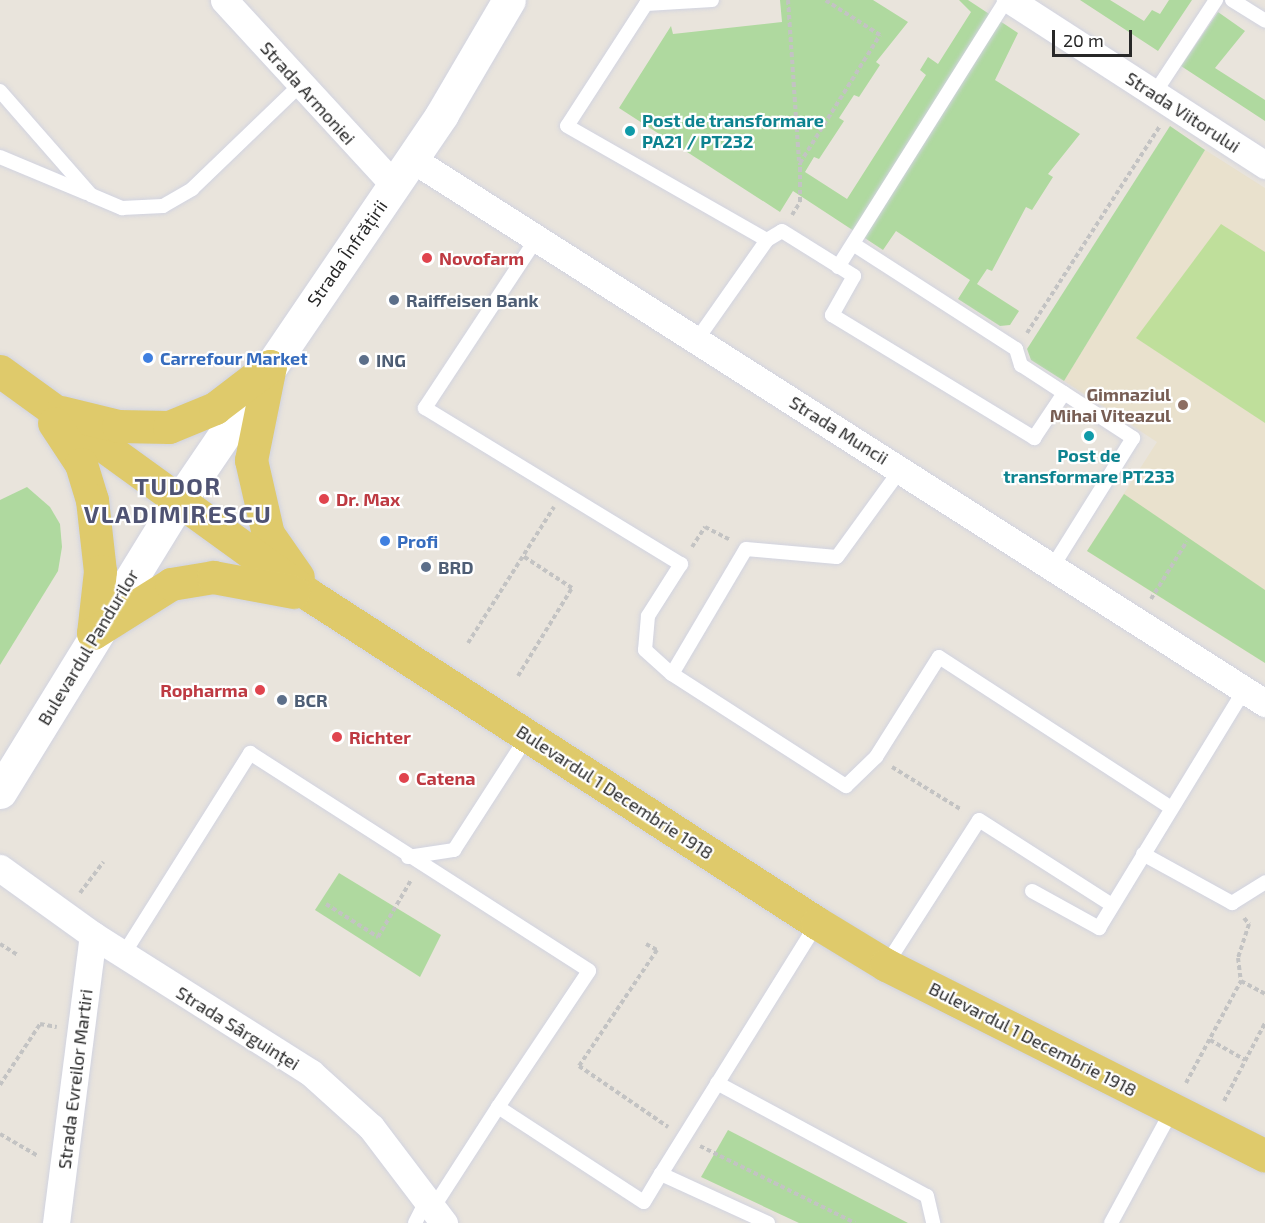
<!DOCTYPE html>
<meta charset="utf-8">
<style>
body{margin:0}
#map{position:relative;width:1265px;height:1223px;overflow:hidden;background:#e9e4dc;font-family:"Exo 2",sans-serif}
div>[style]{position:absolute}
[style*='--x']{left:calc(var(--x)*1px);top:calc(var(--y)*1px);width:calc(var(--w)*1px);rotate:calc(var(--a)*1deg)}
.education>*{inset:0;background:#e9e1cd}
.green>*{inset:0;background:#afd99f}
.pitch>*{inset:0;background:#bfdf9b}
.path>*{height:4px;margin-top:-2px;transform-origin:0;background:repeating-linear-gradient(90deg,#c3c3c3 0 4.5px,transparent 0 7.5px)}
.roads{filter:drop-shadow(0 0 2px #d1d3e0) drop-shadow(0 0 2px #d1d3e0)}
.service>*{height:14px;margin:-7px;padding:0 7px;transform-origin:7px;border-radius:7px;background:#fff}
.minor>*{height:27px;margin:-13.5px;padding:0 13.5px;transform-origin:13.5px;border-radius:13.5px;background:#fff}
.tertiary>*{height:33px;margin:-16.5px;padding:0 16.5px;transform-origin:16.5px;border-radius:16.5px;background:#fff}
.secondary>*{height:33px;margin:-16.5px;padding:0 16.5px;transform-origin:16.5px;border-radius:16.5px;background:#fff}
.primary>*{height:33px;margin:-16.5px;padding:0 16.5px;transform-origin:16.5px;border-radius:16.5px;background:#dfca6b}
.dots>*{width:16px;height:16px;translate:-50% -50%;box-sizing:border-box;border:3px solid #fff;border-radius:50%}
span{translate:-50% -50%;white-space:nowrap;text-align:center;line-height:1.15;-webkit-text-stroke:4.5px #fff;paint-order:stroke}
.street-label{font-size:18px;color:#282828}
.culture-label{font-size:18px;color:#0d838f;font-weight:700}
.left{translate:0 -50%;text-align:left}
.health-label{font-size:18px;color:#be3a42;font-weight:700}
.right{translate:-100% -50%;text-align:right}
.service-label{font-size:18px;color:#4e5e75;font-weight:700}
.shop-label{font-size:18px;color:#366cbe;font-weight:700}
.education-label{font-size:18px;color:#785e54;font-weight:700}
.district-label{font-size:24px;color:#4f5373;font-weight:700;letter-spacing:1.5px}
.scale{position:absolute;left:1052px;top:30px;width:80px;height:27px;box-sizing:border-box;border:3px solid #282828;border-top:0;padding-left:8px;font-size:18px;line-height:21px;white-space:nowrap;color:#282828;-webkit-text-stroke:4px #fff;paint-order:stroke}
</style>
<div id="map">
<div class="education">
<div style="clip-path:polygon(1205px 150px,1265px 188px,1265px 663px,1087px 551px,1157px 442px,1064px 381px)"></div>
</div>
<div class="green">
<div style="clip-path:polygon(780px 0,873px 0,908px 22px,876px 62px,880px 65px,859px 97px,854px 95px,839px 118px,844px 121px,819px 159px,814px 157px,805px 172px,847px 199px,926px 75px,920px 70px,928px 57px,938px 64px,971px 12px,959px 0,968px 0,1018px 33px,995px 80px,1080px 134px,1048px 174px,1053px 177px,1032px 210px,1026px 207px,992px 271px,987px 269px,977px 284px,1019px 311px,1010px 325px,1000px 326px,958px 299px,970px 280px,896px 231px,883px 250px,793px 191px,780px 212px,619px 108px,671px 26px,673px 34px,782px 22px)"></div>
<div style="clip-path:polygon(1080px 0,1110px 0,1144px 21px,1152px 10px,1160px 14px,1169px 0,1192px 0,1158px 51px)"></div>
<div style="clip-path:polygon(1218px 12px,1245px 31px,1215px 68px,1265px 100px,1265px 121px,1181px 66px)"></div>
<div style="clip-path:polygon(1170px 126px,1205px 150px,1064px 381px,1031px 360px,1027px 349px)"></div>
<div style="clip-path:polygon(27px 487px,50px 507px,60px 524px,62px 547px,58px 571px,0 665px,0 500px)"></div>
<div style="clip-path:polygon(1124px 494px,1265px 590px,1265px 663px,1087px 551px)"></div>
<div style="clip-path:polygon(339px 873px,441px 935px,420px 977px,315px 910px)"></div>
<div style="clip-path:polygon(728px 1130px,908px 1223px,799px 1223px,701px 1177px)"></div>
</div>
<div class="pitch">
<div style="clip-path:polygon(1221px 224px,1265px 252px,1265px 423px,1136px 338px)"></div>
</div>
<div class="path">
<div style="--x:788;--y:0;--w:161;--a:86.1"></div>
<div style="--x:792;--y:215;--w:15;--a:-58"></div>
<div style="--x:800;--y:202;--w:39;--a:-90"></div>
<div style="--x:800;--y:163;--w:151;--a:-58"></div>
<div style="--x:880;--y:35;--w:65;--a:-147.5"></div>
<div style="--x:1027;--y:333;--w:245;--a:-57.3"></div>
<div style="--x:692;--y:547;--w:24;--a:-57"></div>
<div style="--x:705;--y:527;--w:28;--a:27"></div>
<div style="--x:1151;--y:599;--w:68;--a:-58.2"></div>
<div style="--x:468;--y:643;--w:161;--a:-57.7"></div>
<div style="--x:518;--y:676;--w:103;--a:-58.5"></div>
<div style="--x:572;--y:588;--w:59;--a:-146.9"></div>
<div style="--x:892;--y:767;--w:82;--a:31.6"></div>
<div style="--x:80;--y:893;--w:39;--a:-53"></div>
<div style="--x:326;--y:904;--w:62;--a:32.4"></div>
<div style="--x:378;--y:937;--w:66;--a:-59.9"></div>
<div style="--x:1244;--y:918;--w:8;--a:50"></div>
<div style="--x:1249;--y:924;--w:36;--a:108"></div>
<div style="--x:1238;--y:958;--w:23;--a:83"></div>
<div style="--x:1241;--y:981;--w:27;--a:28"></div>
<div style="--x:0;--y:944;--w:22;--a:32"></div>
<div style="--x:646;--y:944;--w:13;--a:29"></div>
<div style="--x:657;--y:950;--w:140;--a:123.9"></div>
<div style="--x:579;--y:1066;--w:108;--a:34.4"></div>
<div style="--x:1210;--y:1040;--w:40;--a:29.7"></div>
<div style="--x:1186;--y:1083;--w:116;--a:-61.7"></div>
<div style="--x:0;--y:1085;--w:73;--a:-56.7"></div>
<div style="--x:40;--y:1024;--w:17;--a:10"></div>
<div style="--x:1224;--y:1101;--w:88;--a:-62.3"></div>
<div style="--x:0;--y:1134;--w:44;--a:30.1"></div>
<div style="--x:700;--y:1146;--w:173;--a:26.4"></div>
</div>
<div class="roads">
<div class="service">
<div style="--x:712;--y:0;--w:66;--a:176.5"></div>
<div style="--x:646;--y:4;--w:145;--a:122.9"></div>
<div style="--x:567;--y:126;--w:230;--a:29.7"></div>
<div style="--x:1232;--y:0;--w:39;--a:32"></div>
<div style="--x:0;--y:91;--w:138;--a:48.8"></div>
<div style="--x:91;--y:195;--w:34;--a:23"></div>
<div style="--x:122;--y:208;--w:41;--a:-2.8"></div>
<div style="--x:163;--y:206;--w:34;--a:-30"></div>
<div style="--x:192;--y:189;--w:150;--a:-43.9"></div>
<div style="--x:1154;--y:94;--w:113;--a:-56.6"></div>
<div style="--x:0;--y:157;--w:93;--a:22.7"></div>
<div style="--x:535;--y:241;--w:200;--a:123.4"></div>
<div style="--x:425;--y:408;--w:300;--a:31.4"></div>
<div style="--x:681;--y:564;--w:62;--a:122.4"></div>
<div style="--x:648;--y:616;--w:34;--a:95"></div>
<div style="--x:645;--y:650;--w:36;--a:42"></div>
<div style="--x:672;--y:674;--w:207;--a:32.8"></div>
<div style="--x:846;--y:786;--w:42;--a:-44"></div>
<div style="--x:876;--y:757;--w:118;--a:-57.8"></div>
<div style="--x:939;--y:657;--w:275;--a:33"></div>
<div style="--x:853;--y:244;--w:194;--a:32.8"></div>
<div style="--x:1016;--y:349;--w:17;--a:73"></div>
<div style="--x:1021;--y:365;--w:134;--a:33.1"></div>
<div style="--x:1133;--y:438;--w:151;--a:122"></div>
<div style="--x:838;--y:267;--w:315;--a:-57.8"></div>
<div style="--x:696;--y:341;--w:123;--a:-54.9"></div>
<div style="--x:767;--y:240;--w:17;--a:-31"></div>
<div style="--x:782;--y:231;--w:85;--a:32"></div>
<div style="--x:854;--y:276;--w:45;--a:119.4"></div>
<div style="--x:832;--y:315;--w:237;--a:31.3"></div>
<div style="--x:1034;--y:438;--w:54;--a:-56.3"></div>
<div style="--x:672;--y:674;--w:145;--a:-59.4"></div>
<div style="--x:746;--y:549;--w:91;--a:5"></div>
<div style="--x:837;--y:557;--w:109;--a:-54"></div>
<div style="--x:1143;--y:854;--w:102;--a:28.8"></div>
<div style="--x:1232;--y:903;--w:39;--a:-32"></div>
<div style="--x:408;--y:857;--w:47;--a:-8.7"></div>
<div style="--x:454;--y:850;--w:137;--a:-57.2"></div>
<div style="--x:1032;--y:891;--w:77;--a:28.9"></div>
<div style="--x:1099;--y:928;--w:279;--a:-58.6"></div>
<div style="--x:123;--y:955;--w:239;--a:-57.8"></div>
<div style="--x:250;--y:753;--w:403;--a:32.7"></div>
<div style="--x:589;--y:971;--w:164;--a:123.8"></div>
<div style="--x:498;--y:1107;--w:174;--a:33.1"></div>
<div style="--x:644;--y:1202;--w:33;--a:-59"></div>
<div style="--x:886;--y:965;--w:172;--a:-57.3"></div>
<div style="--x:979;--y:820;--w:158;--a:32.6"></div>
<div style="--x:717;--y:1083;--w:238;--a:28.3"></div>
<div style="--x:927;--y:1196;--w:28;--a:77"></div>
<div style="--x:433;--y:1208;--w:120;--a:-57.2"></div>
<div style="--x:415;--y:1223;--w:27;--a:-63"></div>
<div style="--x:768;--y:1223;--w:118;--a:-155.4"></div>
<div style="--x:661;--y:1174;--w:296;--a:-58.1"></div>
<div style="--x:1111;--y:1223;--w:128;--a:-61.6"></div>
</div>
<div class="minor">
<div style="--x:224;--y:0;--w:251;--a:47.4"></div>
<div style="--x:1010;--y:0;--w:304;--a:32.9"></div>
<div style="--x:412;--y:159;--w:1012;--a:32.53"></div>
<div style="--x:0;--y:868;--w:115;--a:35.8"></div>
<div style="--x:93;--y:935;--w:258;--a:32.3"></div>
<div style="--x:311;--y:1073;--w:81;--a:42"></div>
<div style="--x:371;--y:1127;--w:121;--a:52.8"></div>
<div style="--x:56;--y:1223;--w:290;--a:-82.7"></div>
</div>
<div class="tertiary">
<div style="--x:178;--y:503;--w:470;--a:-55.8"></div>
<div style="--x:442;--y:114;--w:132;--a:-59.6"></div>
</div>
<div class="secondary">
<div style="--x:0;--y:792;--w:339;--a:-58.4"></div>
</div>
<div class="primary">
<div style="--x:270;--y:366;--w:96;--a:101.4"></div>
<div style="--x:251;--y:460;--w:76;--a:77.1"></div>
<div style="--x:268;--y:534;--w:52;--a:55.1"></div>
<div style="--x:0;--y:371;--w:384;--a:35.9"></div>
<div style="--x:311;--y:596;--w:602;--a:32.87"></div>
<div style="--x:817;--y:923;--w:81;--a:31.3"></div>
<div style="--x:886;--y:965;--w:424;--a:26.7"></div>
<div style="--x:61;--y:412;--w:59;--a:13.8"></div>
<div style="--x:118;--y:426;--w:51;--a:1.1"></div>
<div style="--x:169;--y:427;--w:50;--a:-22.4"></div>
<div style="--x:215;--y:408;--w:69;--a:-37.4"></div>
<div style="--x:54;--y:423;--w:49;--a:56.6"></div>
<div style="--x:81;--y:464;--w:38;--a:73"></div>
<div style="--x:92;--y:500;--w:71;--a:83.6"></div>
<div style="--x:100;--y:571;--w:62;--a:96.4"></div>
<div style="--x:93;--y:633;--w:92;--a:-32.1"></div>
<div style="--x:171;--y:584;--w:43;--a:-9.5"></div>
<div style="--x:213;--y:577;--w:82;--a:10.5"></div>
</div>
</div>
<div class="dots">
<div style="left:630px;top:131px;background:#0f9aa8"></div>
<div style="left:427px;top:258px;background:#e0444e"></div>
<div style="left:394px;top:300px;background:#5c6f8a"></div>
<div style="left:148px;top:358px;background:#3f7fe0"></div>
<div style="left:364px;top:360px;background:#5c6f8a"></div>
<div style="left:1183px;top:405px;background:#8d6e63"></div>
<div style="left:1089px;top:436px;background:#0f9aa8"></div>
<div style="left:324px;top:499px;background:#e0444e"></div>
<div style="left:385px;top:541px;background:#3f7fe0"></div>
<div style="left:426px;top:567px;background:#5c6f8a"></div>
<div style="left:260px;top:690px;background:#e0444e"></div>
<div style="left:282px;top:700px;background:#5c6f8a"></div>
<div style="left:337px;top:737px;background:#e0444e"></div>
<div style="left:404px;top:778px;background:#e0444e"></div>
</div>
<div class="street-label">
<span style="left:308px;top:93px;rotate:48deg">Strada Armoniei</span>
<span style="left:1183px;top:112px;rotate:33deg">Strada Viitorului</span>
<span style="left:347px;top:253px;rotate:-55deg">Strada Înfrățirii</span>
<span style="left:839px;top:430px;rotate:32deg">Strada Muncii</span>
<span style="left:88px;top:647px;rotate:-59deg">Bulevardul Pandurilor</span>
<span style="left:615px;top:792px;rotate:33deg">Bulevardul 1 Decembrie 1918</span>
<span style="left:238px;top:1028px;rotate:32deg">Strada Sârguinței</span>
<span style="left:1033px;top:1039px;rotate:27deg">Bulevardul 1 Decembrie 1918</span>
<span style="left:75px;top:1079px;rotate:-83deg">Strada Evreilor Martiri</span>
</div>
<div class="culture-label">
<span class="left" style="left:642px;top:131px">Post de transformare<br>PA21 / PT232</span>
<span style="left:1089px;top:466px">Post de<br>transformare PT233</span>
</div>
<div class="health-label">
<span class="left" style="left:439px;top:258px">Novofarm</span>
<span class="left" style="left:336px;top:499px">Dr. Max</span>
<span class="right" style="left:248px;top:690px">Ropharma</span>
<span class="left" style="left:349px;top:737px">Richter</span>
<span class="left" style="left:416px;top:778px">Catena</span>
</div>
<div class="service-label">
<span class="left" style="left:406px;top:300px">Raiffeisen Bank</span>
<span class="left" style="left:376px;top:360px">ING</span>
<span class="left" style="left:438px;top:567px">BRD</span>
<span class="left" style="left:294px;top:700px">BCR</span>
</div>
<div class="shop-label">
<span class="left" style="left:160px;top:358px">Carrefour Market</span>
<span class="left" style="left:397px;top:541px">Profi</span>
</div>
<div class="education-label">
<span class="right" style="left:1171px;top:405px">Gimnaziul<br>Mihai Viteazul</span>
</div>
<div class="district-label">
<span style="left:178px;top:500px">TUDOR<br>VLADIMIRESCU</span>
</div>
<div class="scale">20 m</div>
</div>
